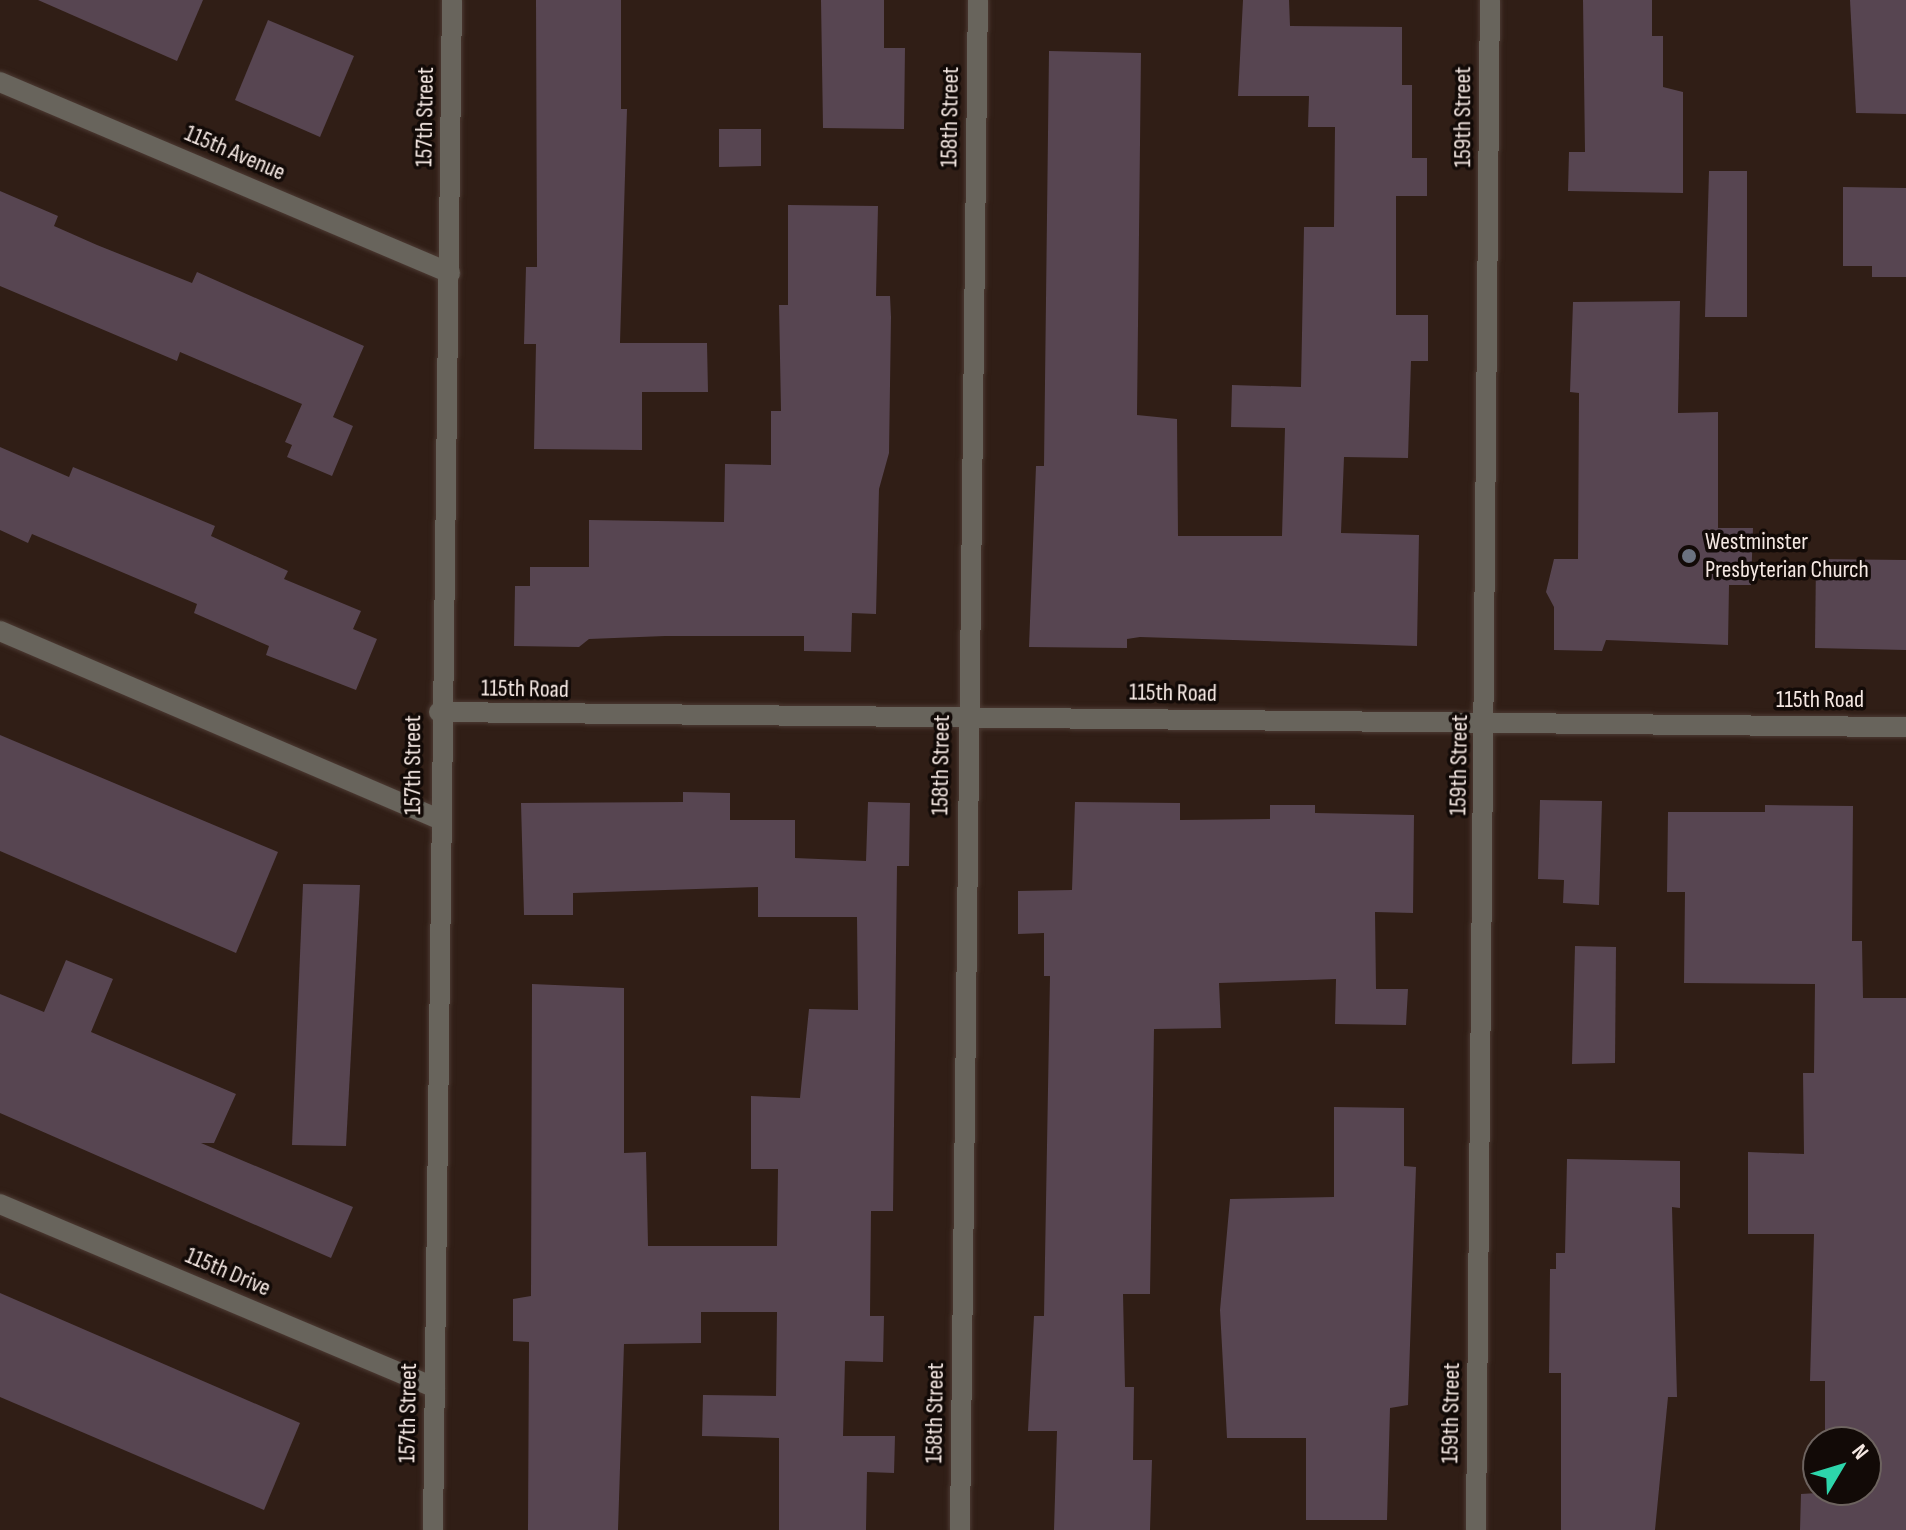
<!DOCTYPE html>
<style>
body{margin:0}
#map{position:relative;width:1906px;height:1530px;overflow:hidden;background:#301e16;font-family:"Sofia Sans Condensed",sans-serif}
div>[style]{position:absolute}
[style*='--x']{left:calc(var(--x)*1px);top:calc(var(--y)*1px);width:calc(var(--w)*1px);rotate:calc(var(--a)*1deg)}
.building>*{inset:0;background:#574551}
.roads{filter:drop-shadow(0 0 2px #4c3a33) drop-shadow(0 0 2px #4c3a33)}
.street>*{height:20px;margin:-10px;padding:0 10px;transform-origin:10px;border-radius:10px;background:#68645c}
.dots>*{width:22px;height:22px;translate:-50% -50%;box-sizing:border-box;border:4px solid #120a07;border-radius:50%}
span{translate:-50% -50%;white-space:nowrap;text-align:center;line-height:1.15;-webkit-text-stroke:7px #120a07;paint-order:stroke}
.street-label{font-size:24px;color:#f5e8e3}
.poi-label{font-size:24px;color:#f5e8e3}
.left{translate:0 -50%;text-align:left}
.north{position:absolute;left:1802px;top:1426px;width:80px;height:80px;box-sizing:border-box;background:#120a07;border:2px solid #6d635f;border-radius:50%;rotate:52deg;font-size:22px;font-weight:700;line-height:32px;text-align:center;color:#f5e8e3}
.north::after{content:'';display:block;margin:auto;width:28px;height:36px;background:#2dd5ab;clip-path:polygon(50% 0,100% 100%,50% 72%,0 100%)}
</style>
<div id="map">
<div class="building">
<div style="clip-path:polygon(38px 0,203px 0,177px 61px)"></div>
<div style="clip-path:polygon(536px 0,621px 0,621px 109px,627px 109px,620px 343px,707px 343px,708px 392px,642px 392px,642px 450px,534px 449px,536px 344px,524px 344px,526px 267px,537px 267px)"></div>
<div style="clip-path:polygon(821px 0,884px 0,884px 48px,905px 48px,904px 129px,823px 128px)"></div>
<div style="clip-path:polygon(1243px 0,1289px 0,1290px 26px,1402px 27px,1402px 85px,1412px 85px,1412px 158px,1427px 158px,1427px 196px,1396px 196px,1396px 315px,1428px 315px,1428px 361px,1411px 361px,1408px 458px,1344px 457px,1341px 533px,1419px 535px,1417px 646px,1140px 637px,1127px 639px,1127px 648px,1029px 647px,1036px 466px,1044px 466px,1049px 51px,1141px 53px,1137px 415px,1177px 419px,1178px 536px,1282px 536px,1285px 428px,1231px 427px,1232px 385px,1301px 387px,1304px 227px,1334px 227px,1335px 127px,1308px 127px,1309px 96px,1238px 96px)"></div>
<div style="clip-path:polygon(1583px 0,1652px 0,1652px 36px,1663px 36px,1663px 87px,1683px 92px,1683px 193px,1568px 191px,1569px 152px,1585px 152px)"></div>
<div style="clip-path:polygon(1850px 0,1906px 0,1906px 114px,1856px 113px)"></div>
<div style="clip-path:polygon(268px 20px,354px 56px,320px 137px,235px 100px)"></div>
<div style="clip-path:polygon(719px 129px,761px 129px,761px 166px,719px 167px)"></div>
<div style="clip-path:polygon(1709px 171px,1747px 171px,1747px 317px,1705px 317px)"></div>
<div style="clip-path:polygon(1843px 187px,1906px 188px,1906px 277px,1872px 277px,1872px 266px,1843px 266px)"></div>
<div style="clip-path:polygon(0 191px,58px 216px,54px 226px,97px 245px,192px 283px,197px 272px,364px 346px,333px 417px,353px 426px,332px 476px,287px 457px,292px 445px,285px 442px,302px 404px,180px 352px,177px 361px,0 286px)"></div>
<div style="clip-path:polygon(788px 205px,878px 206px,876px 296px,890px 296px,891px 317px,889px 453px,879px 489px,876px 614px,852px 613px,851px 652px,804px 651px,804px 636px,665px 636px,589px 639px,579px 647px,514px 646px,515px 586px,530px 586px,530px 567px,589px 567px,589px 520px,724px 522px,725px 464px,771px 465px,771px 411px,781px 411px,779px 305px,788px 305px)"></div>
<div style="clip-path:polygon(1680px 301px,1678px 413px,1718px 412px,1718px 528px,1753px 528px,1751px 585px,1729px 585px,1728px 645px,1606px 640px,1602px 651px,1554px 650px,1554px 607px,1546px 592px,1554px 559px,1578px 559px,1579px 393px,1570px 392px,1573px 302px)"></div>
<div style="clip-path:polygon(0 447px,69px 477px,73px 467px,215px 526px,211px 536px,288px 571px,284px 579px,361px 611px,353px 629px,377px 639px,356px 690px,266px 655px,269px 646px,194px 613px,197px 604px,32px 534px,28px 543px,0 530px)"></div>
<div style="clip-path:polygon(1816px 559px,1906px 560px,1906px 650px,1815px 648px)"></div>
<div style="clip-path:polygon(0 735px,278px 852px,236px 953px,0 851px)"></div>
<div style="clip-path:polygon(683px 792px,730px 793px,730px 820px,795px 820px,795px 858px,866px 861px,868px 802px,910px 803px,909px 866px,897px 866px,893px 1211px,871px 1211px,870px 1316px,884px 1316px,883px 1362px,845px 1361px,843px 1436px,895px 1436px,894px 1473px,867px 1472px,866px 1530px,779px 1530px,779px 1438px,702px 1436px,703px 1395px,776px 1396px,777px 1312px,701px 1312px,701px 1343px,624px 1344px,618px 1530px,528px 1530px,529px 1342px,513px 1341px,513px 1299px,531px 1296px,532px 984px,624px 988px,624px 1153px,646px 1152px,648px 1246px,777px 1246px,778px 1169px,751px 1169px,751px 1096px,800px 1098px,809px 1009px,858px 1010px,857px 917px,758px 917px,758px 887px,573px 893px,573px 915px,524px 915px,521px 803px,683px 802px)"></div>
<div style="clip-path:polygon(1540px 800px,1602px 801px,1599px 905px,1563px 903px,1564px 880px,1538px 879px)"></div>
<div style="clip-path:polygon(1075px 802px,1180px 803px,1180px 820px,1270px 819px,1270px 805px,1315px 805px,1315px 813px,1414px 815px,1413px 913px,1375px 912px,1376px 989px,1408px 989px,1406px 1025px,1335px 1024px,1336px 979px,1219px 983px,1221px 1028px,1154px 1029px,1150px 1294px,1123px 1294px,1125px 1387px,1134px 1387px,1133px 1460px,1152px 1460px,1150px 1530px,1054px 1530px,1057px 1431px,1028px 1431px,1034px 1316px,1044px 1316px,1050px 976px,1044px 976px,1044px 933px,1018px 934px,1018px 891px,1072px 890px)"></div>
<div style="clip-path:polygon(1765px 805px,1853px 806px,1852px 941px,1862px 941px,1863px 998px,1906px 998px,1906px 1530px,1800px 1530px,1801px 1494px,1866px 1490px,1866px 1442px,1825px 1442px,1825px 1381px,1810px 1381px,1814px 1234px,1748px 1234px,1748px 1152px,1804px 1154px,1803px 1073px,1814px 1073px,1815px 984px,1684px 983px,1685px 892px,1667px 892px,1668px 812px,1765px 812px)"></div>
<div style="clip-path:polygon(303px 884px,360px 885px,346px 1146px,292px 1145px)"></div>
<div style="clip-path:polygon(1575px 946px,1616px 947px,1615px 1063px,1572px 1064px)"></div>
<div style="clip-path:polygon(66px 960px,113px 979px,91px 1032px,236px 1094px,214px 1143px,201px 1143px,353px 1207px,331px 1258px,0 1113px,0 994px,44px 1012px)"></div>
<div style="clip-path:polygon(1334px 1107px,1404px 1108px,1404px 1166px,1416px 1167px,1408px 1405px,1390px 1408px,1387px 1520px,1306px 1520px,1306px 1438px,1227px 1438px,1220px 1310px,1230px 1199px,1334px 1197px)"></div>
<div style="clip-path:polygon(1567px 1159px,1680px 1161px,1680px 1208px,1672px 1207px,1677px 1397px,1668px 1397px,1655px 1530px,1561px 1530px,1561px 1373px,1549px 1373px,1550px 1269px,1556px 1269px,1556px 1253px,1565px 1253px)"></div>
<div style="clip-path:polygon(0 1293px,300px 1423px,264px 1510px,0 1397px)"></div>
</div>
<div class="roads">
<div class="street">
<div style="--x:0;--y:82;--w:489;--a:23"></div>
<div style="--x:0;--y:631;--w:479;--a:23.2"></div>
<div style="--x:439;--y:712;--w:1467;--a:0.59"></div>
<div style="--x:0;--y:1204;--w:472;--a:22.9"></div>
<div style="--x:433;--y:1530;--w:1530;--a:-89.29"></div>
<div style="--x:960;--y:1530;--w:1530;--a:-89.33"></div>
<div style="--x:1476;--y:1530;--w:1530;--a:-89.48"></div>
</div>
</div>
<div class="dots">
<div style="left:1689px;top:556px;background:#6b7280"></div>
</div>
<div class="street-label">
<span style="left:425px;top:117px;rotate:-89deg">157th Street</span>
<span style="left:950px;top:117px;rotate:-89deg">158th Street</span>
<span style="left:1463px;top:117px;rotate:-90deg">159th Street</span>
<span style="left:235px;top:153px;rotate:23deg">115th Avenue</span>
<span style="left:525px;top:689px;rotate:1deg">115th Road</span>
<span style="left:1173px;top:693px;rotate:1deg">115th Road</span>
<span style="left:1820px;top:700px">115th Road</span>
<span style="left:413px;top:765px;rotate:-90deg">157th Street</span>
<span style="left:941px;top:765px;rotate:-89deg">158th Street</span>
<span style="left:1459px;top:765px;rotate:-89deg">159th Street</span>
<span style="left:228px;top:1272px;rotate:23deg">115th Drive</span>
<span style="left:408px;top:1413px;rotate:-89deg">157th Street</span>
<span style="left:935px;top:1413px;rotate:-89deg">158th Street</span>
<span style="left:1451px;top:1413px;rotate:-89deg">159th Street</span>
</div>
<div class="poi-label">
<span class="left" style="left:1705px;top:556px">Westminster<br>Presbyterian Church</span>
</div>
<div class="north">N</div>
</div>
